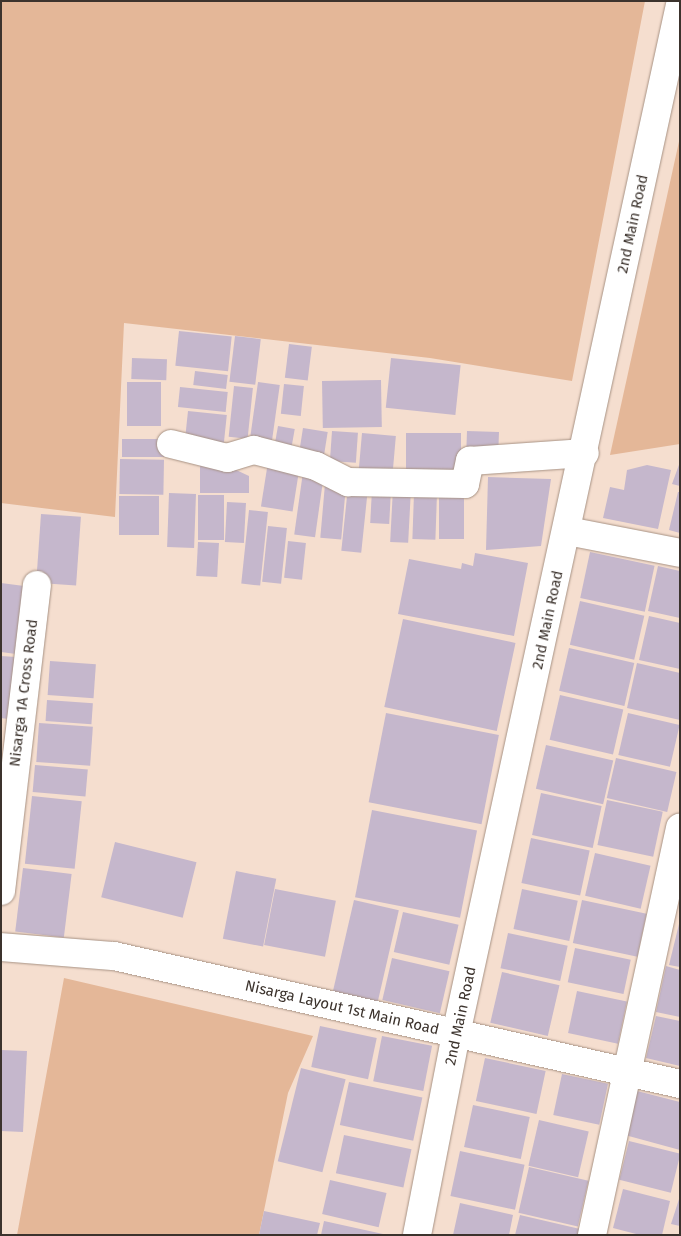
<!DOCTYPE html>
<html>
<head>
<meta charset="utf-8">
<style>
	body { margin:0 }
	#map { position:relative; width:681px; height:1236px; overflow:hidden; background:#f5decf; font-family:"Fira Sans",sans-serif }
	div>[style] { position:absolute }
	.green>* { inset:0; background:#e4b798 }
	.building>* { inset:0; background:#c5b7cc; transform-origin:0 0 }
	.roads { filter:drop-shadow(0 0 1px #a79284) drop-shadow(0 0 1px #a79284) }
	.minor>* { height:28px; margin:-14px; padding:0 14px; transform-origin:14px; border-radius:14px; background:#fff }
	span { translate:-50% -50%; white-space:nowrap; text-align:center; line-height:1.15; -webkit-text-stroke:4px #fff; paint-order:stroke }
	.street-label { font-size:15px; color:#3c332d }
	.frame { position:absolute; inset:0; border:2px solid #3c332d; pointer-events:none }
</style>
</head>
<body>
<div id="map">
	<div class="green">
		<div style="clip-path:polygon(1px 1px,645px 1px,572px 381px,430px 358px,124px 323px,115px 517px,1px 503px)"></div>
		<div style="clip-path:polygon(680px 137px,680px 444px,610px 455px)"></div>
		<div style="clip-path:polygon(64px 978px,313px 1036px,288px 1093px,259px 1235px,17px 1235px)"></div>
	</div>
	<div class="building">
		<div style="left:179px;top:331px;width:53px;height:35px;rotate:6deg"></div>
		<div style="left:235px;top:336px;width:26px;height:46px;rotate:7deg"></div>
		<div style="left:289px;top:344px;width:23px;height:34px;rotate:7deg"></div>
		<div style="left:132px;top:358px;width:35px;height:21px;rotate:2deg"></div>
		<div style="left:391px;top:358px;width:70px;height:50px;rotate:6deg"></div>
		<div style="left:195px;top:371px;width:33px;height:14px;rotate:7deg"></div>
		<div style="left:381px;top:380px;width:47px;height:59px;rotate:89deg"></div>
		<div style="left:127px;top:382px;width:34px;height:44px"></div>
		<div style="left:258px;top:382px;width:22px;height:66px;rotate:8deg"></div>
		<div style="left:284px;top:384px;width:20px;height:30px;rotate:6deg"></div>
		<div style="left:234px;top:386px;width:19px;height:51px;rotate:6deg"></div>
		<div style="left:180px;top:387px;width:48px;height:20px;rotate:6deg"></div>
		<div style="left:188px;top:411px;width:39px;height:32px;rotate:6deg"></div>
		<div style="left:278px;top:426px;width:17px;height:28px;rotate:10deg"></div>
		<div style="left:303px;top:428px;width:25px;height:30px;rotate:9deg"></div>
		<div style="left:332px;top:431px;width:26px;height:30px;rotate:4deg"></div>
		<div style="left:467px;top:431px;width:32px;height:21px;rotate:2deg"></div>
		<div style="left:362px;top:433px;width:34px;height:43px;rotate:5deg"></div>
		<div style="left:406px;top:433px;width:55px;height:45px"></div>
		<div style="left:122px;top:439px;width:42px;height:18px"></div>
		<div style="left:120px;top:459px;width:44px;height:35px;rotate:1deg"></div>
		<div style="clip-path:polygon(200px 462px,219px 462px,249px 476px,249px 493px,200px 493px)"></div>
		<div style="left:268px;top:462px;width:32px;height:45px;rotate:9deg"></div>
		<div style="clip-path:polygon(680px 462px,680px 486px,672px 484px)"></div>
		<div style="clip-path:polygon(647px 465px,671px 470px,658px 529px,603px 518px,610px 487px,624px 490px,627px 470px)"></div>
		<div style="left:303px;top:472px;width:21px;height:63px;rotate:8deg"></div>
		<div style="clip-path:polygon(488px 477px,551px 479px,541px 546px,486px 550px)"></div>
		<div style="left:325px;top:484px;width:21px;height:54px;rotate:5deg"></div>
		<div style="left:348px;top:487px;width:20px;height:64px;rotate:6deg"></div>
		<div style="left:393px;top:488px;width:18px;height:54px;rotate:3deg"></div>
		<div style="left:372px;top:489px;width:19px;height:34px;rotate:3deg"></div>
		<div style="clip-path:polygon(678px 492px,680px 492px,680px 533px,669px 530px)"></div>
		<div style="left:169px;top:493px;width:27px;height:54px;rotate:2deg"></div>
		<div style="left:414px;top:493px;width:23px;height:46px;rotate:2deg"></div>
		<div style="left:198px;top:495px;width:26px;height:45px"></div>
		<div style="left:439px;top:495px;width:25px;height:44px"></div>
		<div style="left:119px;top:496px;width:40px;height:39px"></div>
		<div style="left:227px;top:502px;width:19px;height:40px;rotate:3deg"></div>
		<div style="left:249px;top:510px;width:19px;height:74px;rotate:6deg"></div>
		<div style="left:41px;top:514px;width:40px;height:69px;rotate:4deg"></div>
		<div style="left:268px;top:526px;width:19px;height:56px;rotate:6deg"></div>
		<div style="left:288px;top:541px;width:18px;height:37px;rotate:6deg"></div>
		<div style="left:198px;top:542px;width:21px;height:34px;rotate:3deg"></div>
		<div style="left:590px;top:552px;width:66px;height:47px;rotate:12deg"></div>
		<div style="clip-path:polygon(475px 553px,528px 563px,514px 636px,398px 614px,409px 559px,461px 569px,462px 563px,473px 566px)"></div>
		<div style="clip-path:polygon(658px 566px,680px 571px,680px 618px,648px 611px)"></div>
		<div style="clip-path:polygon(1px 583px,24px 586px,16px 654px,1px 652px)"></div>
		<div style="left:580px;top:601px;width:66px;height:45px;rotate:13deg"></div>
		<div style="clip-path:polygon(649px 616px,680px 623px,680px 669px,639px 660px)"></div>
		<div style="left:403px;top:619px;width:115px;height:90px;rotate:12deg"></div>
		<div style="left:569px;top:648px;width:67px;height:44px;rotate:13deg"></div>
		<div style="clip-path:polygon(1px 656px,16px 657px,8px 719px,1px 718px)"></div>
		<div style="left:50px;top:661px;width:46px;height:34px;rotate:4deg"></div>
		<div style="clip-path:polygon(637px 663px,680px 673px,680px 720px,627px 708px)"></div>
		<div style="left:560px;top:695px;width:65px;height:46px;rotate:13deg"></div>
		<div style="left:47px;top:700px;width:46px;height:21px;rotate:4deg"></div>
		<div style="left:386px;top:713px;width:115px;height:91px;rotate:11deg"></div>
		<div style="left:628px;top:713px;width:53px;height:43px;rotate:13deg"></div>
		<div style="left:39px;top:723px;width:54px;height:39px;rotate:4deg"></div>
		<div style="left:546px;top:745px;width:69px;height:45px;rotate:13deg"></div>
		<div style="left:616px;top:758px;width:62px;height:41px;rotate:13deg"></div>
		<div style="left:35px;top:765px;width:53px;height:27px;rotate:5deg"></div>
		<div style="left:541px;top:793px;width:62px;height:43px;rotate:12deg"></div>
		<div style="left:32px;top:796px;width:50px;height:68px;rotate:6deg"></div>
		<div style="left:607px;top:800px;width:57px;height:46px;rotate:12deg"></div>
		<div style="left:372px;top:810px;width:107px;height:89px;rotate:11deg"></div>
		<div style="left:531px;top:838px;width:60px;height:46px;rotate:12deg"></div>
		<div style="left:115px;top:842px;width:84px;height:57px;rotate:14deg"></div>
		<div style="left:595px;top:853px;width:57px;height:44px;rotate:13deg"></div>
		<div style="left:23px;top:868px;width:49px;height:64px;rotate:7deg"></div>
		<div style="left:236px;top:871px;width:41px;height:69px;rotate:11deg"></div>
		<div style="left:275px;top:889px;width:62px;height:57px;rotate:11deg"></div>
		<div style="left:522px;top:889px;width:57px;height:41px;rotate:12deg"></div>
		<div style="left:354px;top:900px;width:46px;height:95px;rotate:13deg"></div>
		<div style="left:582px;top:900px;width:66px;height:44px;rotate:12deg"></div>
		<div style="left:403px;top:912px;width:57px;height:41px;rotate:13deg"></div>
		<div style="clip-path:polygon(680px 920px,680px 967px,669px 965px)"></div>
		<div style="left:508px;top:933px;width:61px;height:36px;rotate:12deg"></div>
		<div style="left:575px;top:948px;width:57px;height:35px;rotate:12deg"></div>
		<div style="left:392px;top:958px;width:59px;height:43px;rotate:13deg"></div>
		<div style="clip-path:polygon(666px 966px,680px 970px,680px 1017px,656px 1012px)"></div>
		<div style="left:502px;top:972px;width:59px;height:52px;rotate:13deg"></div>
		<div style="left:577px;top:991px;width:51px;height:43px;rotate:12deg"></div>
		<div style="clip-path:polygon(656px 1016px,680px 1021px,680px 1066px,646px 1058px)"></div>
		<div style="left:320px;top:1026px;width:58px;height:42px;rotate:12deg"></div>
		<div style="left:382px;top:1036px;width:51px;height:46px;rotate:11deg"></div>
		<div style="clip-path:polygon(1px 1050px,27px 1051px,23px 1132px,1px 1131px)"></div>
		<div style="left:485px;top:1058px;width:62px;height:44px;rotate:12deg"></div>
		<div style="left:301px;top:1068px;width:46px;height:96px;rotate:14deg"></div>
		<div style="left:562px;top:1074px;width:47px;height:42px;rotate:12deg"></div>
		<div style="left:349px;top:1082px;width:75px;height:44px;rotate:12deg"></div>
		<div style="clip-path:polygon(637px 1091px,680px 1102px,680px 1150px,625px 1135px)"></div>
		<div style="left:473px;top:1105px;width:58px;height:43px;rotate:12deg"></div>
		<div style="left:539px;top:1120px;width:51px;height:47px;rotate:13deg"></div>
		<div style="left:344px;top:1135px;width:69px;height:39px;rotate:12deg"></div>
		<div style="left:629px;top:1141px;width:53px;height:40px;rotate:14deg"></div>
		<div style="left:460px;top:1151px;width:66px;height:46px;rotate:12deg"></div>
		<div style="left:529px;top:1167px;width:61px;height:47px;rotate:13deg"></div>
		<div style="left:330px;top:1180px;width:58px;height:35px;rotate:13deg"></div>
		<div style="clip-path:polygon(623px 1189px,670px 1201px,662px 1235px,640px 1235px,613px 1228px)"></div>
		<div style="clip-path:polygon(680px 1196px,680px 1226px,671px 1224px)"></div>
		<div style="clip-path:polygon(460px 1203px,513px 1215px,509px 1235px,453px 1235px)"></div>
		<div style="clip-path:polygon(264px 1211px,320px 1223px,317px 1235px,259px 1235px)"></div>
		<div style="clip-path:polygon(520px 1215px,580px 1229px,578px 1235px,515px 1235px)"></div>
		<div style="clip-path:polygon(324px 1221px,383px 1234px,383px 1235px,321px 1235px)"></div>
	</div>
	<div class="roads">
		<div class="minor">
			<div style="left:171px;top:444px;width:58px;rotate:14deg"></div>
			<div style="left:227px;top:458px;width:28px;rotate:-17deg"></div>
			<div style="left:254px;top:450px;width:64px;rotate:14.5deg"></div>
			<div style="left:316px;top:466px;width:36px;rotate:27deg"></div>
			<div style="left:348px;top:482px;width:117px;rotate:1deg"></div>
			<div style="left:465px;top:484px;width:24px;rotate:-78deg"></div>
			<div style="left:470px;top:461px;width:115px;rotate:-4deg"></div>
			<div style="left:567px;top:531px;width:115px;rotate:11deg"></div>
			<div style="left:1px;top:891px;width:308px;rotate:-83.3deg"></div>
			<div style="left:1px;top:947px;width:113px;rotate:4.6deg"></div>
			<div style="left:114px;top:956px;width:580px;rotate:12.74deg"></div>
			<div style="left:417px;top:1235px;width:205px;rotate:-79deg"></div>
			<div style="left:456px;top:1034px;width:1053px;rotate:-77.72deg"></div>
			<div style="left:592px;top:1235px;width:417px;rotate:-77.8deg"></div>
		</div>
	</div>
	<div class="street-label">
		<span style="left:633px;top:224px;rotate:-78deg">2nd Main Road</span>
		<span style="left:548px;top:620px;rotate:-78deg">2nd Main Road</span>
		<span style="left:24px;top:693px;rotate:-83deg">Nisarga 1A Cross Road</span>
		<span style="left:342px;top:1008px;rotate:13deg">Nisarga Layout 1st Main Road</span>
		<span style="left:461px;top:1016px;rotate:-78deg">2nd Main Road</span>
	</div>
	<div class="frame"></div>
</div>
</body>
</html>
